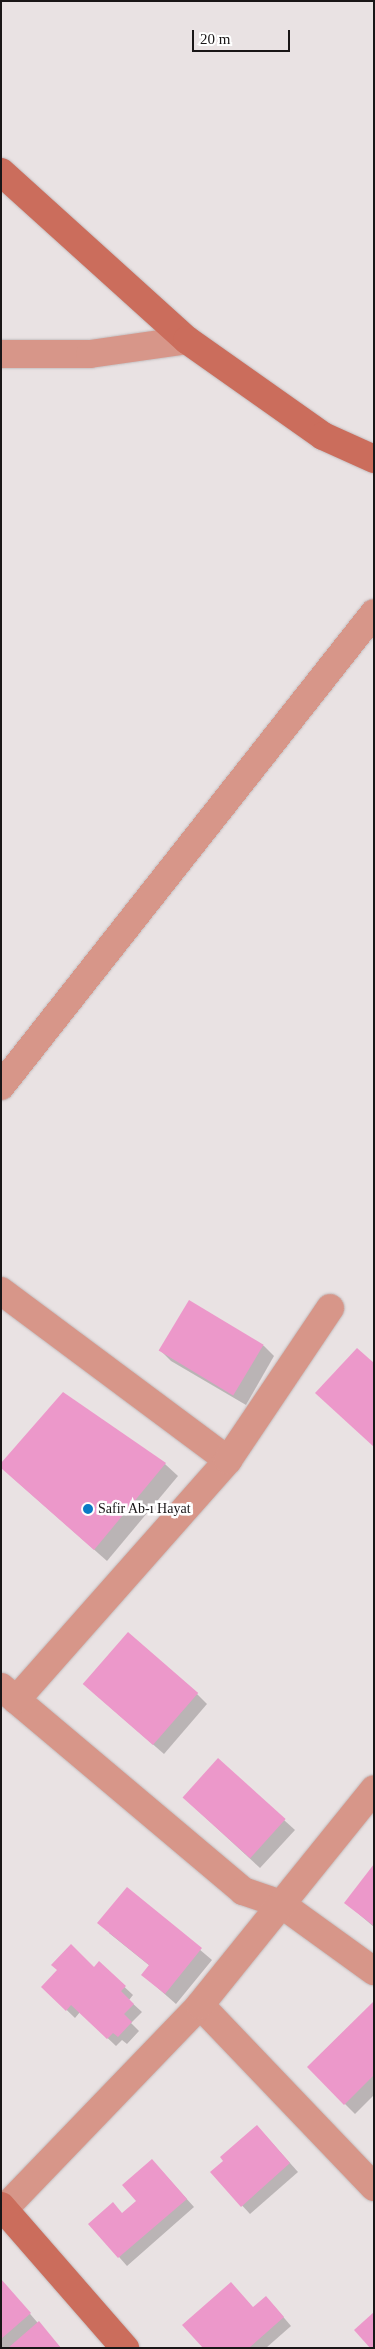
<!DOCTYPE html>
<html>
<head>
<meta charset="utf-8">
<style>
	body { margin:0 }
	#map { position:relative; width:375px; height:2349px; overflow:hidden; background:#e9e2e3; font-family:"Times New Roman",serif }
	div>[style] { position:absolute }
	.shadow>* { inset:0; background:#0003 }
	.building>* { inset:0; background:#ec98ca; transform-origin:0 0 }
	.roads { filter:drop-shadow(0 0 1px #c4bdbe) drop-shadow(0 0 1px #c4bdbe) }
	.street>* { height:28px; margin:-14px; padding:0 14px; transform-origin:14px; border-radius:14px; background:#d79689 }
	.secondary>* { height:28px; margin:-14px; padding:0 14px; transform-origin:14px; border-radius:14px; background:#cb6d5c }
	.dots>* { width:14px; height:14px; translate:-50% -50%; box-sizing:border-box; border:2px solid #fff; border-radius:50% }
	span { translate:-50% -50%; white-space:nowrap; text-align:center; line-height:1.15; -webkit-text-stroke:5px #fff; paint-order:stroke }
	.poi-label { font-size:14px; color:#191617 }
	.left { translate:0 -50%; text-align:left }
	.frame { position:absolute; inset:0; border:2px solid #191617; pointer-events:none }
	.scale { position:absolute; left:192px; top:30px; width:98px; height:22px; box-sizing:border-box; border:2px solid #191617; border-top:0; padding-left:6px; font-size:15px; line-height:18px; white-space:nowrap; color:#191617; -webkit-text-stroke:4px #fff; paint-order:stroke }
</style>
</head>
<body>
<div id="map">
	<div class="shadow">
		<div style="clip-path:polygon(189px 1302px,264px 1346px,274px 1356px,246px 1405px,171px 1361px,161px 1351px)"></div>
		<div style="clip-path:polygon(63px 1394px,165px 1464px,178px 1476px,107px 1561px,13px 1478px)"></div>
		<div style="clip-path:polygon(95px 1694px,197px 1694px,207px 1704px,164px 1754px)"></div>
		<div style="clip-path:polygon(218px 1760px,295px 1830px,260px 1868px,194px 1807px)"></div>
		<div style="clip-path:polygon(374px 1866px,374px 1927px,346px 1903px)"></div>
		<div style="clip-path:polygon(127px 1888px,212px 1960px,176px 2004px,143px 1975px,150px 1966px,109px 1933px)"></div>
		<div style="clip-path:polygon(99px 1963px,133px 1995px,129px 2000px,142px 2012px,131px 2023px,139px 2031px,127px 2044px,122px 2040px,116px 2046px,80px 2012px,75px 2018px,43px 1987px,94px 1968px)"></div>
		<div style="clip-path:polygon(374px 2002px,374px 2095px,355px 2114px,308px 2067px)"></div>
		<div style="clip-path:polygon(265px 2135px,298px 2172px,250px 2214px,212px 2173px)"></div>
		<div style="clip-path:polygon(160px 2169px,194px 2207px,127px 2266px,90px 2224px,123px 2214px,138px 2201px)"></div>
		<div style="clip-path:polygon(1px 2280px,37px 2322px,61px 2348px,1px 2348px)"></div>
		<div style="clip-path:polygon(274px 2306px,291px 2326px,266px 2348px,204px 2348px,254px 2308px)"></div>
	</div>
	<div class="building">
		<div style="left:189px;top:1300px;width:87px;height:59px;rotate:31deg"></div>
		<div style="clip-path:polygon(357px 1348px,374px 1363px,374px 1447px,315px 1393px)"></div>
		<div style="clip-path:polygon(63px 1392px,166px 1463px,94px 1550px,1px 1468px,1px 1463px)"></div>
		<div style="left:128px;top:1632px;width:93px;height:69px;rotate:41deg"></div>
		<div style="left:218px;top:1758px;width:91px;height:53px;rotate:42deg"></div>
		<div style="clip-path:polygon(374px 1864px,374px 1926px,344px 1903px)"></div>
		<div style="clip-path:polygon(127px 1887px,202px 1948px,165px 1994px,141px 1975px,149px 1965px,97px 1923px)"></div>
		<div style="clip-path:polygon(71px 1944px,94px 1967px,99px 1961px,126px 1986px,121px 1991px,134px 2004px,124px 2014px,132px 2022px,118px 2037px,113px 2033px,107px 2039px,71px 2005px,66px 2011px,41px 1987px,57px 1970px,51px 1965px)"></div>
		<div style="clip-path:polygon(374px 2001px,374px 2075px,344px 2105px,307px 2067px)"></div>
		<div style="clip-path:polygon(257px 2125px,290px 2163px,241px 2207px,210px 2172px,223px 2161px,220px 2157px)"></div>
		<div style="clip-path:polygon(152px 2159px,187px 2199px,118px 2258px,88px 2224px,113px 2202px,122px 2213px,136px 2201px,122px 2185px)"></div>
		<div style="clip-path:polygon(1px 2279px,31px 2313px,1px 2339px)"></div>
		<div style="clip-path:polygon(231px 2282px,253px 2307px,266px 2296px,284px 2317px,249px 2348px,203px 2348px,182px 2325px)"></div>
		<div style="clip-path:polygon(374px 2312px,374px 2348px,370px 2348px,354px 2330px)"></div>
		<div style="clip-path:polygon(39px 2321px,61px 2348px,8px 2348px)"></div>
	</div>
	<div class="roads">
		<div class="street">
			<div style="left:1px;top:354px;width:89px"></div>
			<div style="left:90px;top:354px;width:98px;rotate:-8.2deg"></div>
			<div style="left:1px;top:1086px;width:602px;rotate:-51.74deg"></div>
			<div style="left:1px;top:1291px;width:283px;rotate:36.7deg"></div>
			<div style="left:1px;top:1687px;width:317px;rotate:40.1deg"></div>
			<div style="left:243px;top:1891px;width:40px;rotate:18.9deg"></div>
			<div style="left:281px;top:1904px;width:115px;rotate:35.8deg"></div>
			<div style="left:16px;top:1700px;width:320px;rotate:-48.5deg"></div>
			<div style="left:228px;top:1460px;width:183px;rotate:-56.1deg"></div>
			<div style="left:200px;top:2005px;width:252px;rotate:46.3deg"></div>
			<div style="left:4px;top:2209px;width:283px;rotate:-46.1deg"></div>
			<div style="left:200px;top:2005px;width:277px;rotate:-51.1deg"></div>
		</div>
		<div class="secondary">
			<div style="left:1px;top:172px;width:251px;rotate:42.1deg"></div>
			<div style="left:187px;top:340px;width:166px;rotate:35.2deg"></div>
			<div style="left:323px;top:436px;width:56px;rotate:24.3deg"></div>
			<div style="left:1px;top:2206px;width:189px;rotate:48.9deg"></div>
		</div>
	</div>
	<div class="dots">
		<div style="left:88px;top:1509px;background:#0b7ac5"></div>
	</div>
	<div class="poi-label">
		<span class="left" style="left:98px;top:1509px">Safir Ab-ı Hayat</span>
	</div>
	<div class="frame"></div>
	<div class="scale">20 m</div>
</div>
</body>
</html>
